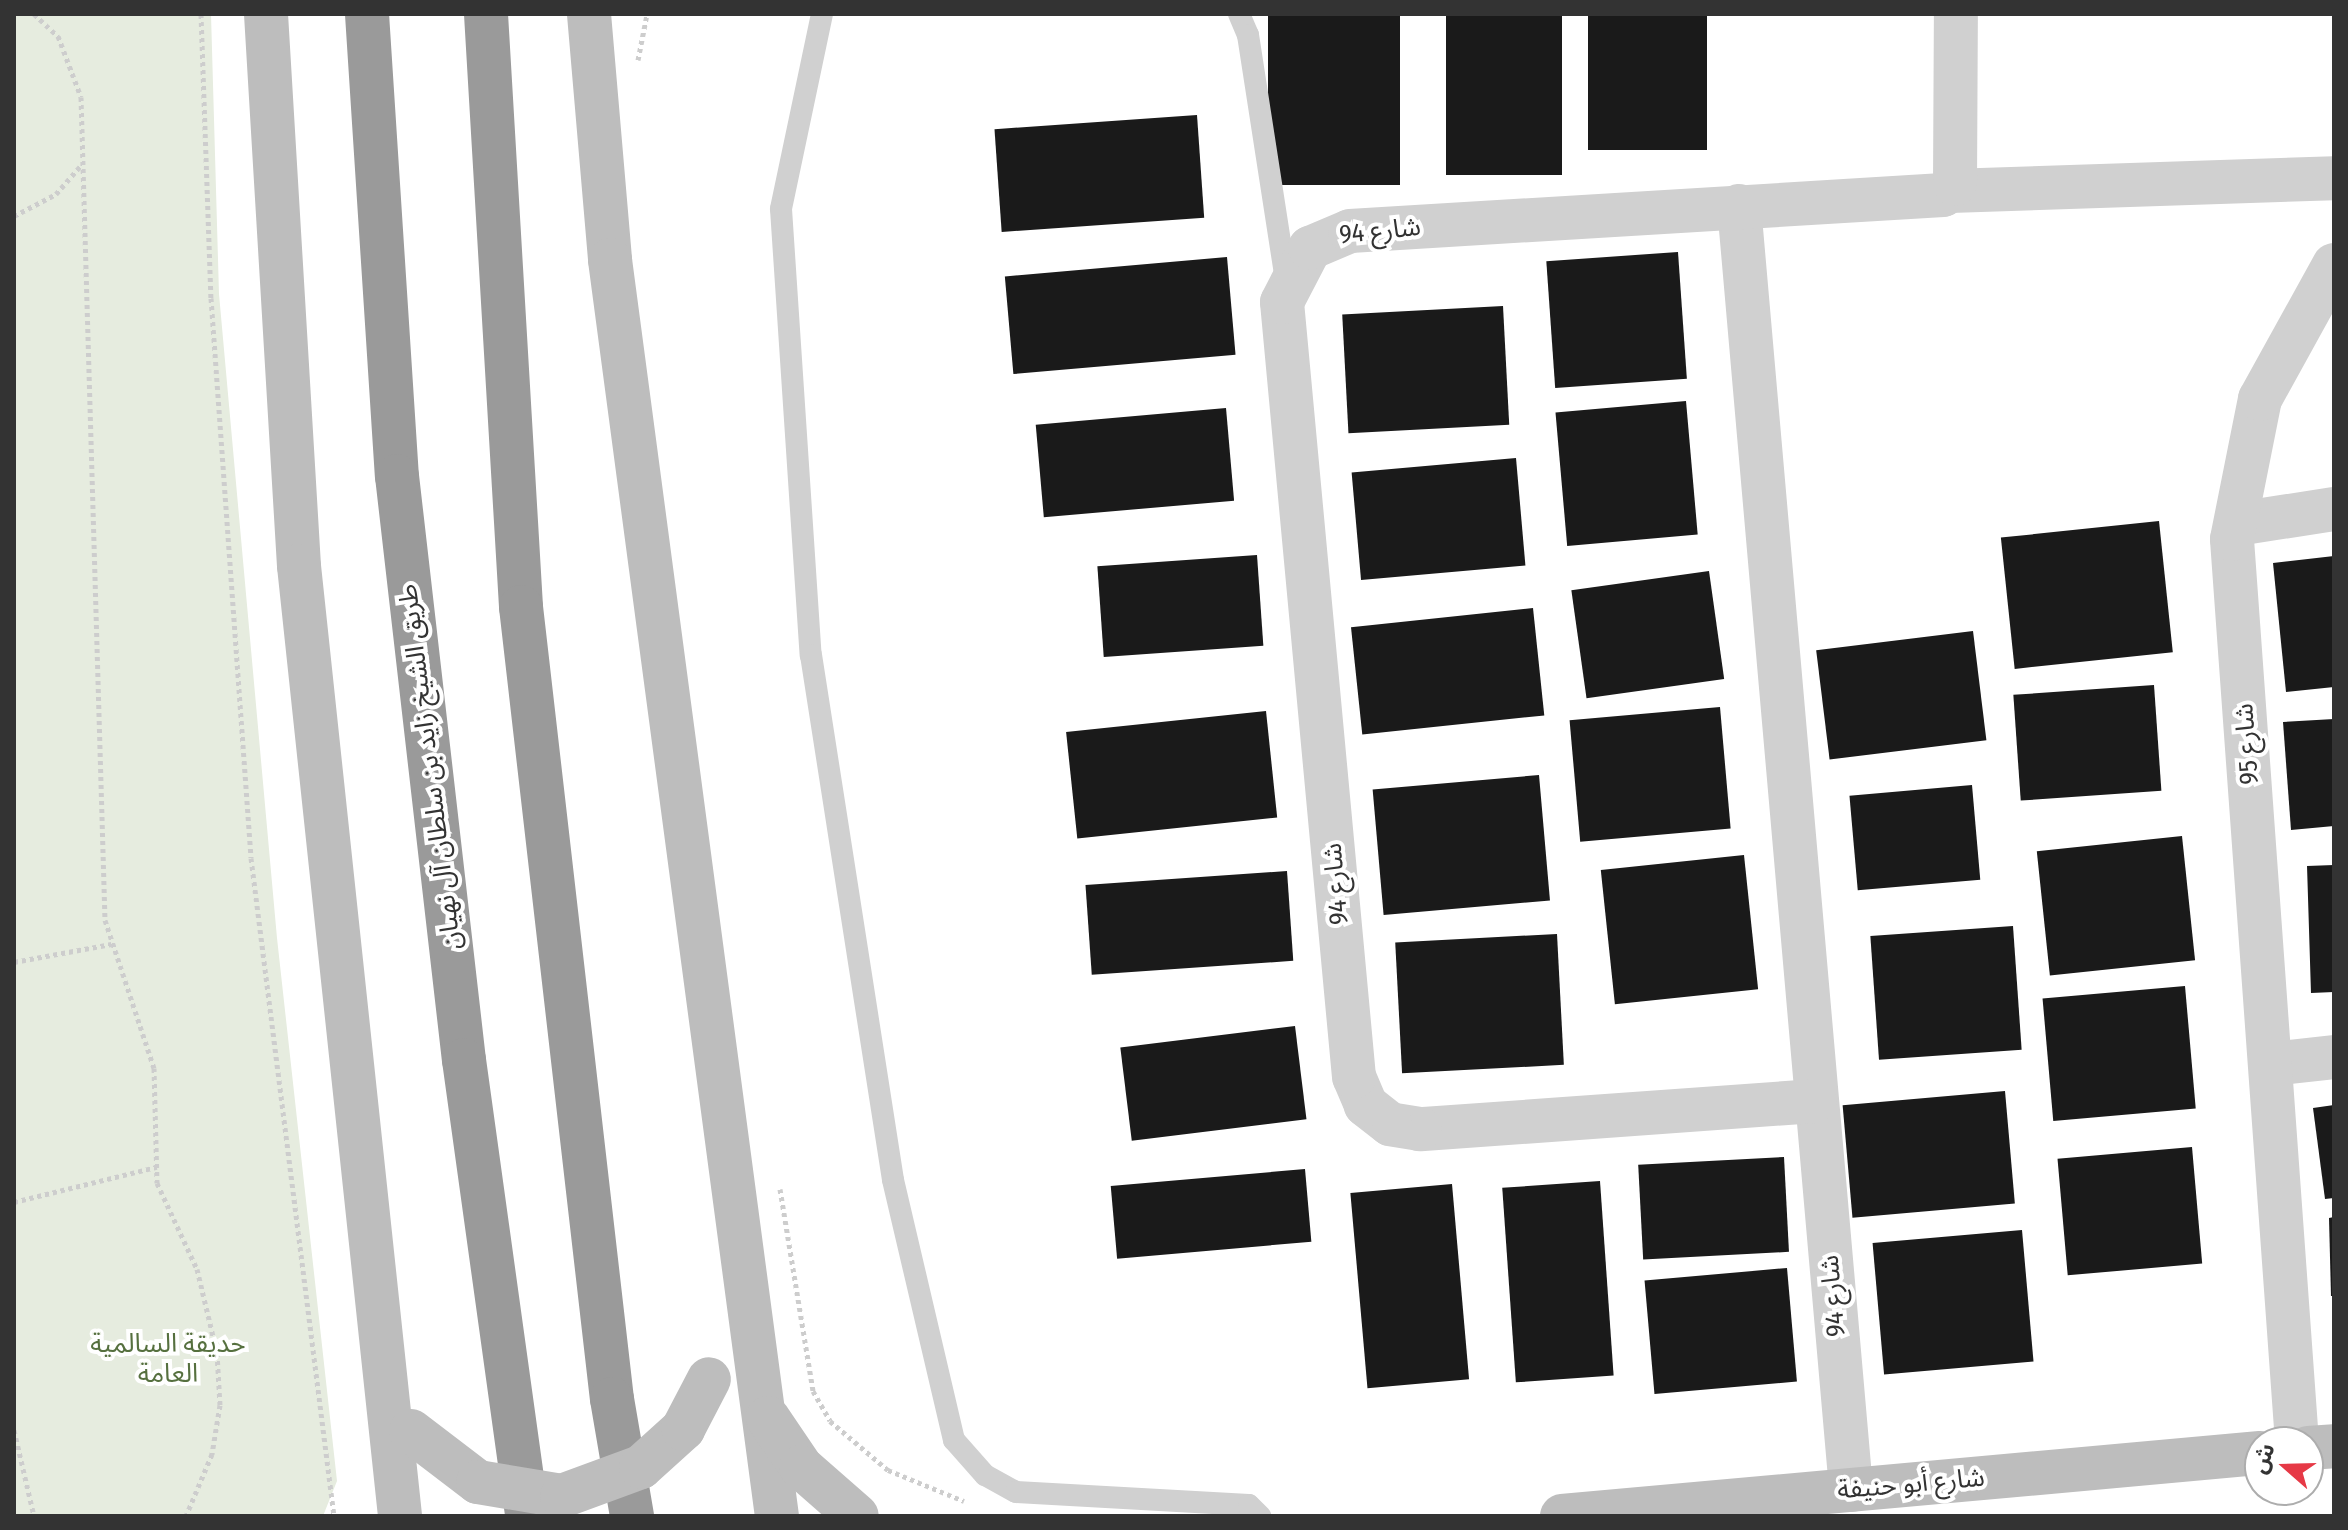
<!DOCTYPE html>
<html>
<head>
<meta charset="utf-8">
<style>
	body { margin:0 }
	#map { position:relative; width:2348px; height:1530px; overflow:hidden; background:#fff; font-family:"Fira Sans Condensed","Noto Sans Arabic",sans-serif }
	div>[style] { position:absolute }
	.green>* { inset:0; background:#e6ecdf }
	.building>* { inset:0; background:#1a1a1a; transform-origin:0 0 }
	.path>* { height:5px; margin-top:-2.5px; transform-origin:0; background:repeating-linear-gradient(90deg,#cdcdcd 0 4px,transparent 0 8px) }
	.lane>* { height:22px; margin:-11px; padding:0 11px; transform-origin:11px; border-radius:11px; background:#d0d0d0 }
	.street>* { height:44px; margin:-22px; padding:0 22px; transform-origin:22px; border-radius:22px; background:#d0d0d0 }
	.secondary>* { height:44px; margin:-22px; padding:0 22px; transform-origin:22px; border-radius:22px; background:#bdbdbd }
	.highway>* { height:44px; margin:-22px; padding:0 22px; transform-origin:22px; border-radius:22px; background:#9a9a9a }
	.secondary-bridge>* { height:44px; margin:-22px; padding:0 22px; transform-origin:22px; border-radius:22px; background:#bdbdbd }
	span { translate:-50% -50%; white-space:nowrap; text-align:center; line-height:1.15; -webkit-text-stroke:8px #fff; paint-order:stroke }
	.street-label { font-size:26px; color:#333 }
	.park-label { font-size:26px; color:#56703f }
	.frame { position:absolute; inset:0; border:16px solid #333; pointer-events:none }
	.north { position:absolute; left:2244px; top:1426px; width:80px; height:80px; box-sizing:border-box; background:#fff; border:2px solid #adadad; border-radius:50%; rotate:290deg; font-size:22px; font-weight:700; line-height:32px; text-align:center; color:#333 }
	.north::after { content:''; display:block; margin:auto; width:28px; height:36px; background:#e63946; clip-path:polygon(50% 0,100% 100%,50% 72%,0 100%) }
</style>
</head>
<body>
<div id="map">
	<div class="green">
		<div style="clip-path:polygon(14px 14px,211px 14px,219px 294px,277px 938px,337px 1481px,323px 1516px,14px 1516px)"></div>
	</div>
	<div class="building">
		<div style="left:1268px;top:14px;width:132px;height:171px"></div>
		<div style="left:1446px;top:14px;width:116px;height:161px"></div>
		<div style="left:1588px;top:14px;width:119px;height:136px"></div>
		<div style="left:1197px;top:115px;width:103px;height:203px;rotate:86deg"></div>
		<div style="left:1678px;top:252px;width:127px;height:132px;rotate:86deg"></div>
		<div style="left:1227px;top:257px;width:98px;height:223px;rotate:85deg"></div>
		<div style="left:1503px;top:306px;width:119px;height:161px;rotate:87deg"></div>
		<div style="left:1686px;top:401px;width:134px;height:131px;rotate:85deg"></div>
		<div style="left:1226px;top:408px;width:93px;height:191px;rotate:85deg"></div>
		<div style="left:1516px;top:458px;width:108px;height:165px;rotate:85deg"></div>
		<div style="left:2159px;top:521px;width:132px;height:159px;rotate:84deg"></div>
		<div style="left:1257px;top:555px;width:91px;height:160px;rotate:86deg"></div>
		<div style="clip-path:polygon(2334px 556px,2334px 687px,2286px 692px,2273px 563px)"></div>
		<div style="left:1709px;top:571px;width:109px;height:139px;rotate:82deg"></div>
		<div style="left:1533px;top:608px;width:108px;height:183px;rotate:84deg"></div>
		<div style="left:1973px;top:631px;width:110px;height:158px;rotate:83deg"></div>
		<div style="left:2154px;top:685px;width:106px;height:141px;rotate:86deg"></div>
		<div style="left:1720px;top:707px;width:122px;height:151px;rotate:85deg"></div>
		<div style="left:1266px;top:711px;width:107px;height:201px;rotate:84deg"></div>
		<div style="clip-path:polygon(2334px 719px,2334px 826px,2291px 830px,2283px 722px)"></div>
		<div style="left:1539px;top:775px;width:126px;height:167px;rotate:85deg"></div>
		<div style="left:1972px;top:785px;width:95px;height:123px;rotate:85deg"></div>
		<div style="left:2182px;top:836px;width:125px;height:146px;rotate:84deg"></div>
		<div style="left:1744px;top:855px;width:135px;height:144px;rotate:84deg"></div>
		<div style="clip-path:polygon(2334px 865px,2334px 992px,2311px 993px,2307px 866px)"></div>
		<div style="left:1287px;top:871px;width:90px;height:202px;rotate:86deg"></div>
		<div style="left:2013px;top:926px;width:124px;height:143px;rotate:86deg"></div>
		<div style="left:1557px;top:934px;width:131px;height:162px;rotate:87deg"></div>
		<div style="left:2185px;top:986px;width:123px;height:143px;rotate:85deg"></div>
		<div style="left:1295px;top:1026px;width:94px;height:176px;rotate:83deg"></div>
		<div style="left:2005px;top:1091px;width:113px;height:163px;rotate:85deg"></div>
		<div style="clip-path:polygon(2334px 1105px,2334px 1198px,2325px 1199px,2313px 1108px)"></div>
		<div style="left:2192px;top:1147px;width:117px;height:135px;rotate:85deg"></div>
		<div style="left:1784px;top:1157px;width:95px;height:146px;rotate:87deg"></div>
		<div style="left:1305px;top:1169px;width:73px;height:195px;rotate:85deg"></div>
		<div style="left:1600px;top:1181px;width:195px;height:98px;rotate:86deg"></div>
		<div style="left:1452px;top:1184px;width:196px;height:102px;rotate:85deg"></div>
		<div style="clip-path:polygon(2334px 1217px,2334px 1296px,2331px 1296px,2329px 1218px)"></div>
		<div style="left:2022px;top:1230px;width:132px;height:150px;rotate:85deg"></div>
		<div style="left:1787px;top:1268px;width:114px;height:143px;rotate:85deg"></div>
	</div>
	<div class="path">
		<div style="left:34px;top:14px;width:33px;rotate:43deg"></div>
		<div style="left:58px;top:36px;width:65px;rotate:69.3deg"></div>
		<div style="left:81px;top:97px;width:823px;rotate:88.33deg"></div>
		<div style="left:105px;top:920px;width:156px;rotate:71.7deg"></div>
		<div style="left:154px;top:1068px;width:115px;rotate:88.5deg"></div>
		<div style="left:157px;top:1183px;width:95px;rotate:65.1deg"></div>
		<div style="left:197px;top:1269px;width:86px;rotate:76.6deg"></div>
		<div style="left:217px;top:1353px;width:52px;rotate:86.7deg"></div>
		<div style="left:220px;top:1405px;width:50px;rotate:99.3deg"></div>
		<div style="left:212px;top:1454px;width:67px;rotate:112.8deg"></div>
		<div style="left:201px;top:14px;width:284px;rotate:88deg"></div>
		<div style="left:211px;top:298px;width:561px;rotate:85.91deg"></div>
		<div style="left:251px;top:858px;width:663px;rotate:82.81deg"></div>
		<div style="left:638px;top:60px;width:47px;rotate:-78.9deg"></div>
		<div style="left:14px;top:216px;width:47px;rotate:-27.6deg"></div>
		<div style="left:56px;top:194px;width:38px;rotate:-49deg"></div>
		<div style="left:14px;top:962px;width:99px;rotate:-10.5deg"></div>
		<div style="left:780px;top:1189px;width:205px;rotate:80.7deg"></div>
		<div style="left:813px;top:1391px;width:34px;rotate:60deg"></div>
		<div style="left:830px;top:1421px;width:76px;rotate:40.2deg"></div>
		<div style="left:888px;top:1470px;width:82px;rotate:22.2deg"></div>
		<div style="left:14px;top:1202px;width:147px;rotate:-13.8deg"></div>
		<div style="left:14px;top:1430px;width:88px;rotate:76.9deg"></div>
	</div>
	<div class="lane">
		<div style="left:822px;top:14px;width:199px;rotate:101.9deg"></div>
		<div style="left:781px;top:209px;width:447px;rotate:86.2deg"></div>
		<div style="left:811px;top:655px;width:531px;rotate:81.12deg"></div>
		<div style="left:893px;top:1180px;width:267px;rotate:76.8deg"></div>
		<div style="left:954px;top:1440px;width:47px;rotate:48.5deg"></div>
		<div style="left:985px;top:1475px;width:35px;rotate:29deg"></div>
		<div style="left:1016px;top:1492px;width:233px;rotate:3.2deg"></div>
		<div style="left:1249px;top:1505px;width:16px;rotate:45deg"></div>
		<div style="left:1239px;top:14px;width:23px;rotate:67deg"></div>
		<div style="left:1248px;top:35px;width:249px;rotate:81.2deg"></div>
	</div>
	<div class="street">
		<div style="left:1950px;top:191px;width:384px;rotate:-1.9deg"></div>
		<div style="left:1739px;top:206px;width:1289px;rotate:85.01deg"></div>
		<div style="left:2237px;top:524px;width:98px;rotate:-8.8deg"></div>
		<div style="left:2272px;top:1064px;width:62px;rotate:-6.4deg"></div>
		<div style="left:1815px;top:1101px;width:396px;rotate:175.9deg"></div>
		<div style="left:1420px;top:1129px;width:30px;rotate:-171deg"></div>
		<div style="left:1390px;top:1124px;width:31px;rotate:-142deg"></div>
		<div style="left:1366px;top:1105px;width:30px;rotate:-113deg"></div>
		<div style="left:1354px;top:1077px;width:778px;rotate:-95.31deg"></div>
		<div style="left:1282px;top:302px;width:61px;rotate:-62.6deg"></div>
		<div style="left:1310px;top:248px;width:43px;rotate:-23deg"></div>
		<div style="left:1350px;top:231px;width:594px;rotate:-3.47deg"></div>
		<div style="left:1943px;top:195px;width:16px;rotate:-43deg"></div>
		<div style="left:1955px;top:184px;width:170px;rotate:-89.7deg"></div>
		<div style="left:2297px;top:1442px;width:905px;rotate:-94.12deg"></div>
		<div style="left:2232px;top:539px;width:143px;rotate:-78.7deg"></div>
		<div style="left:2260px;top:399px;width:153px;rotate:-61.1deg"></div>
	</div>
	<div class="secondary">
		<div style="left:266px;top:14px;width:553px;rotate:86.58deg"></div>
		<div style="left:299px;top:566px;width:955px;rotate:83.93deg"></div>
		<div style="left:589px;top:14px;width:247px;rotate:85.1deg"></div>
		<div style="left:610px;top:260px;width:1267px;rotate:82.43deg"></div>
		<div style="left:768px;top:1418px;width:59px;rotate:56deg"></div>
		<div style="left:801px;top:1467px;width:74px;rotate:41.2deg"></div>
		<div style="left:2308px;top:1448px;width:26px;rotate:-4deg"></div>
		<div style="left:1562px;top:1516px;width:701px;rotate:-5.16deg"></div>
	</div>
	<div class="highway">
		<div style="left:367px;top:14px;width:463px;rotate:86.3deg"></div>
		<div style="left:397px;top:476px;width:588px;rotate:83.46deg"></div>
		<div style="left:464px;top:1060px;width:460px;rotate:82.1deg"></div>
		<div style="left:486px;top:14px;width:594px;rotate:86.62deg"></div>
		<div style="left:521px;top:607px;width:797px;rotate:83.45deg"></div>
		<div style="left:612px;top:1399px;width:119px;rotate:80.3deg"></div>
	</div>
	<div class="secondary-bridge">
		<div style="left:411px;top:1431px;width:84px;rotate:37.3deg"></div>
		<div style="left:478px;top:1482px;width:85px;rotate:9.5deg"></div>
		<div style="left:562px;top:1496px;width:84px;rotate:-20.2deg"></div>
		<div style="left:641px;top:1467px;width:57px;rotate:-42.1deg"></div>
		<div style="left:683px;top:1429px;width:56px;rotate:-62.5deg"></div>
	</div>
	<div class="street-label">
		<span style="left:1380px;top:231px;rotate:-6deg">شارع 94</span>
		<span style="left:2247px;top:744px;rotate:-94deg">شارع 95</span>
		<span style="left:430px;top:767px;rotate:-97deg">طريق الشيخ زايد بن سلطان آل نهيان</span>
		<span style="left:1336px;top:884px;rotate:-95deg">شارع 94</span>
		<span style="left:1833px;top:1296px;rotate:-95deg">شارع 94</span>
		<span style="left:1911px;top:1484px;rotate:-5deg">شارع أبو حنيفة</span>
	</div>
	<div class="park-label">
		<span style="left:168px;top:1359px">حديقة السالمية<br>العامة</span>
	</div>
	<div class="frame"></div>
	<div class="north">ش</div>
</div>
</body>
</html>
